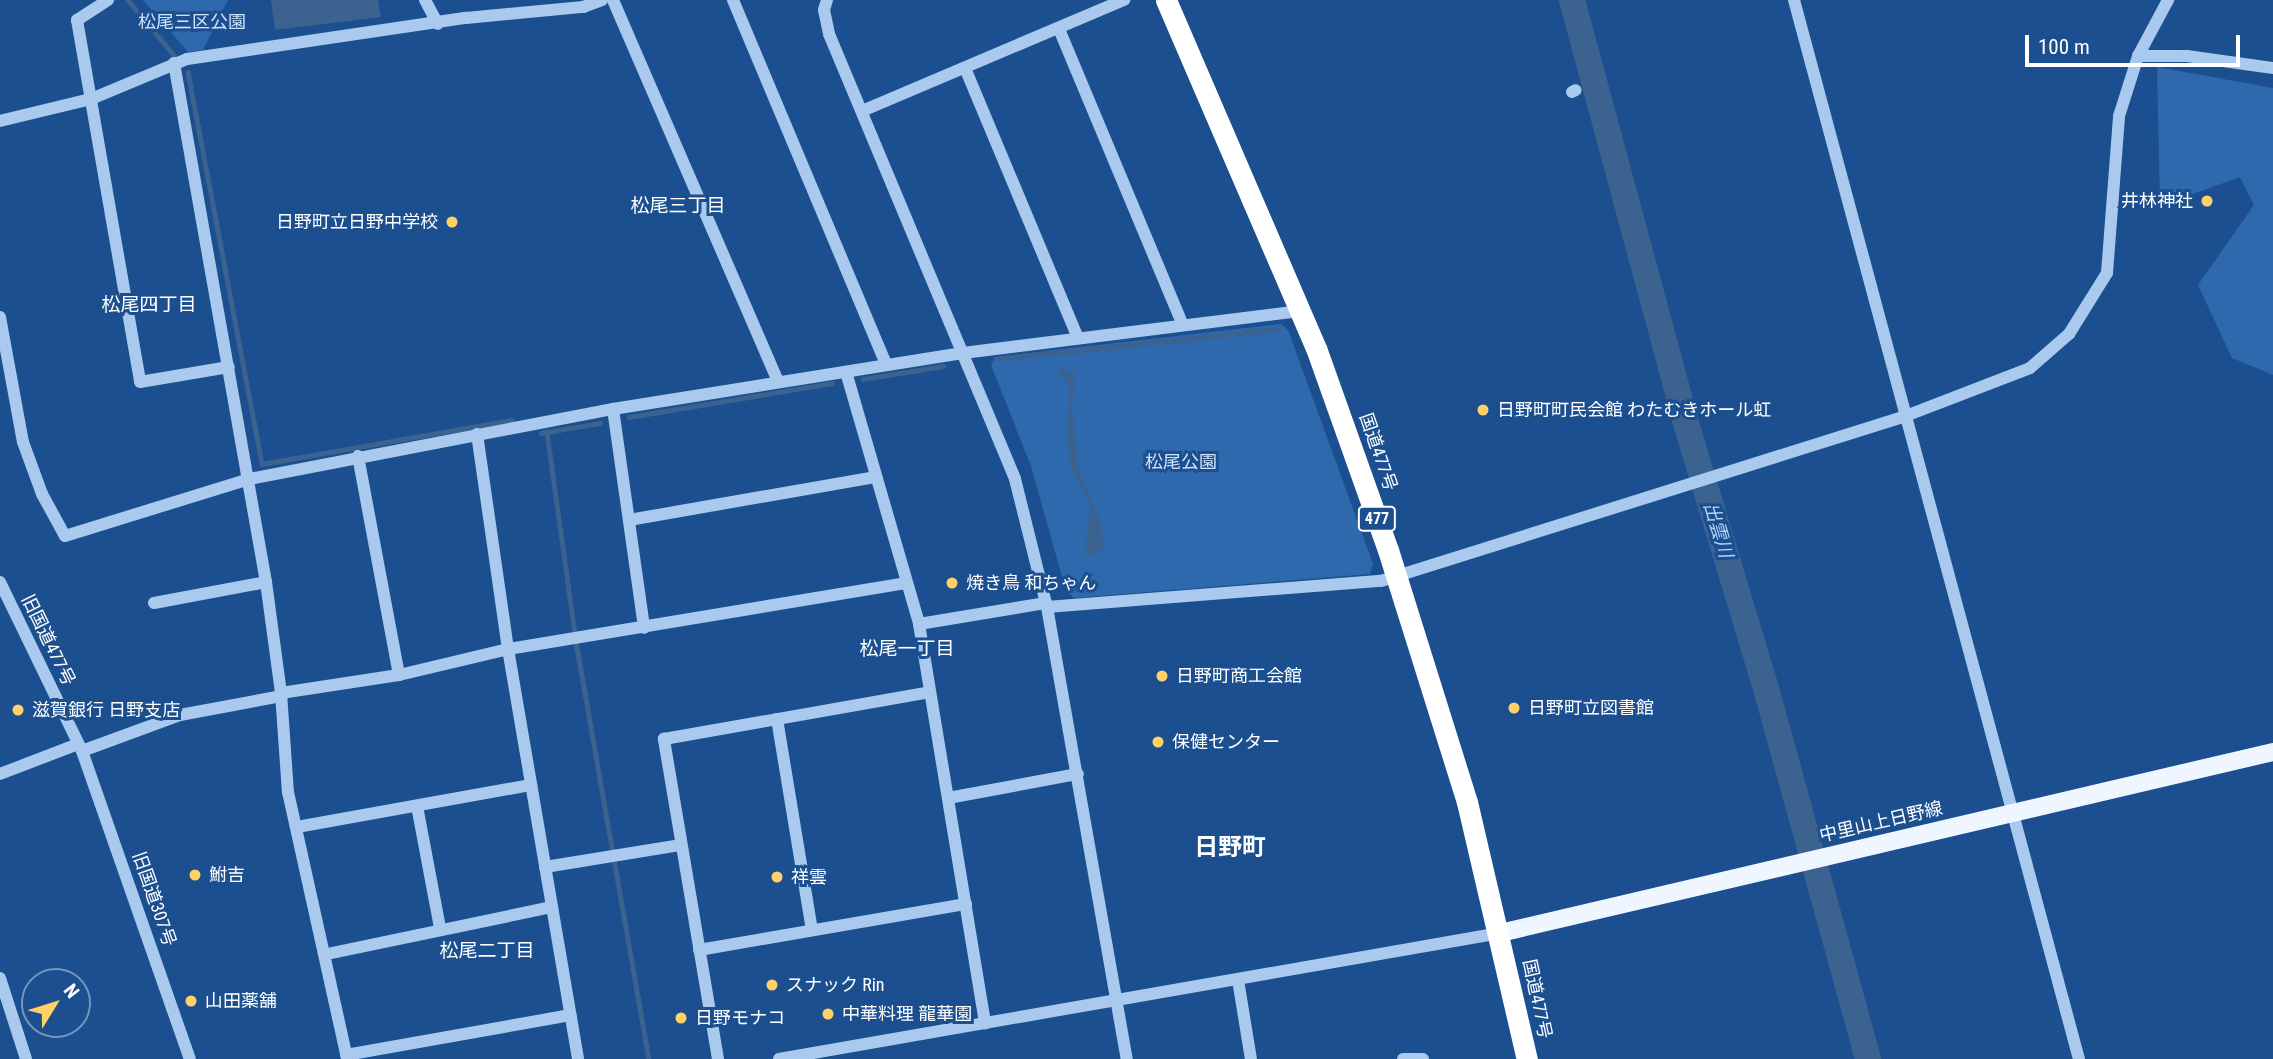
<!DOCTYPE html>
<html>
<head>
<meta charset="utf-8">
<style>
	body { margin:0 }
	#map { position:relative; width:2273px; height:1059px; overflow:hidden; background:#1b4f8f; font-family:"Roboto Condensed","Noto Sans JP",sans-serif }
	div>[style] { position:absolute }
	.green>* { inset:0; background:#2e69ad }
	.water>* { inset:0; background:#3c6290 }
	.stream>* { height:4.5px; margin:-2.25px; padding:0 2.25px; transform-origin:2.25px; border-radius:2.25px; background:#3c6290 }
	.river>* { height:26px; margin:-13px; padding:0 13px; transform-origin:13px; border-radius:13px; background:#3c6290 }
	.minor>* { height:12px; margin:-6px; padding:0 6px; transform-origin:6px; border-radius:6px; background:#a9c9ee }
	.major>* { height:18px; margin:-9px; padding:0 9px; transform-origin:9px; border-radius:9px; background:#f0f6ff }
	.highway>* { height:21px; margin:-10.5px; padding:0 10.5px; transform-origin:10.5px; border-radius:10.5px; background:#fff }
	.dots>* { width:19px; height:19px; translate:-50% -50%; box-sizing:border-box; border:4px solid #1b4f8f; border-radius:50% }
	span { translate:-50% -50%; white-space:nowrap; text-align:center; line-height:1.15; -webkit-text-stroke:6px #1b4f8f; paint-order:stroke }
	.shield-label span { padding:2px 5px; background:#1b4f8f; border:2px solid; border-radius:5px; -webkit-text-stroke-width:0 }
	.shield-label { font-size:16px; color:#fff; font-weight:700 }
	.park-label { font-size:18px; color:#cfe3fa }
	.poi-label { font-size:18px; color:#fff }
	.right { translate:-100% -50%; text-align:right }
	.left { translate:0 -50%; text-align:left }
	.street-label { font-size:18px; color:#fff }
	.neighbourhood-label { font-size:19px; color:#fff }
	.water-label { font-size:19px; color:#b5d3f5; font-style:italic }
	.district-label { font-size:24px; color:#fff; font-weight:700 }
	.north { position:absolute; left:21px; top:968px; width:70px; height:70px; box-sizing:border-box; background:#1b4f8f; border:2px solid #7695bc; border-radius:50%; rotate:52deg; font-size:19px; font-weight:700; line-height:28px; text-align:center; color:#fff }
	.north::after { content:''; display:block; margin:auto; width:24px; height:32px; background:#ffd166; clip-path:polygon(50% 0,100% 100%,50% 72%,0 100%) }
	.scale { position:absolute; left:2025px; top:35px; width:215px; height:32px; box-sizing:border-box; border:4px solid #fff; border-top:0; padding-left:9px; font-size:21px; line-height:24px; white-space:nowrap; color:#fff; -webkit-text-stroke:5px #1b4f8f; paint-order:stroke }
</style>
</head>
<body>
<div id="map">
	<div class="green">
		<div style="clip-path:polygon(143px 0,228px 0,203px 50px,188px 52px)"></div>
		<div style="clip-path:polygon(2157px 67px,2273px 88px,2273px 375px,2232px 358px,2198px 285px,2254px 205px,2240px 177px,2160px 206px)"></div>
		<div style="clip-path:polygon(1281px 324px,1288px 330px,1373px 564px,1370px 574px,1074px 598px,1066px 591px,1031px 466px,991px 365px,995px 357px)"></div>
	</div>
	<div class="water">
		<div style="clip-path:polygon(271px 0,378px 0,381px 17px,275px 30px)"></div>
		<div style="clip-path:polygon(1063px 368px,1075px 375px,1072px 406px,1079px 472px,1100px 518px,1104px 546px,1092px 556px,1085px 551px,1091px 505px,1072px 471px,1068px 442px,1069px 384px,1057px 370px)"></div>
	</div>
	<div class="stream">
		<div style="left:128px;top:0;width:72px;rotate:50.1deg"></div>
		<div style="left:188px;top:72px;width:399px;rotate:79.3deg"></div>
		<div style="left:262px;top:464px;width:253px;rotate:-10deg"></div>
		<div style="left:997px;top:359px;width:283px;rotate:-6.1deg"></div>
		<div style="left:863px;top:379px;width:81px;rotate:-9.2deg"></div>
		<div style="left:629px;top:417px;width:206px;rotate:-9.5deg"></div>
		<div style="left:547px;top:432px;width:217px;rotate:82.1deg"></div>
		<div style="left:577px;top:647px;width:418px;rotate:80.1deg"></div>
		<div style="left:541px;top:433px;width:60px;rotate:-9.6deg"></div>
	</div>
	<div class="river">
		<div style="left:1572px;top:0;width:435px;rotate:74.9deg"></div>
		<div style="left:1685px;top:420px;width:284px;rotate:73.2deg"></div>
		<div style="left:1767px;top:692px;width:381px;rotate:74.6deg"></div>
	</div>
	<div class="minor">
		<div style="left:108px;top:0;width:37px;rotate:147deg"></div>
		<div style="left:77px;top:20px;width:367px;rotate:80.1deg"></div>
		<div style="left:140px;top:382px;width:90px;rotate:-9.6deg"></div>
		<div style="left:425px;top:0;width:27px;rotate:62deg"></div>
		<div style="left:613px;top:0;width:415px;rotate:66.6deg"></div>
		<div style="left:733px;top:0;width:395px;rotate:67.2deg"></div>
		<div style="left:827px;top:0;width:10px;rotate:107deg"></div>
		<div style="left:824px;top:10px;width:25px;rotate:78deg"></div>
		<div style="left:829px;top:34px;width:482px;rotate:67.3deg"></div>
		<div style="left:1015px;top:479px;width:132px;rotate:76deg"></div>
		<div style="left:1047px;top:607px;width:459px;rotate:80deg"></div>
		<div style="left:1794px;top:0;width:1097px;rotate:74.94deg"></div>
		<div style="left:1059px;top:29px;width:319px;rotate:67.3deg"></div>
		<div style="left:2138px;top:56px;width:49px"></div>
		<div style="left:2187px;top:56px;width:87px;rotate:7.9deg"></div>
		<div style="left:174px;top:63px;width:527px;rotate:79.95deg"></div>
		<div style="left:266px;top:582px;width:112px;rotate:82.3deg"></div>
		<div style="left:281px;top:693px;width:99px;rotate:86deg"></div>
		<div style="left:288px;top:792px;width:273px;rotate:77.5deg"></div>
		<div style="left:965px;top:68px;width:293px;rotate:67.3deg"></div>
		<div style="left:1572px;top:92px;width:4px;rotate:-27deg"></div>
		<div style="left:862px;top:111px;width:285px;rotate:-23deg"></div>
		<div style="left:0;top:121px;width:94px;rotate:-13.6deg"></div>
		<div style="left:91px;top:99px;width:104px;rotate:-22.6deg"></div>
		<div style="left:187px;top:59px;width:282px;rotate:-8.4deg"></div>
		<div style="left:466px;top:18px;width:118px;rotate:-5.4deg"></div>
		<div style="left:583px;top:7px;width:20px;rotate:-20deg"></div>
		<div style="left:0;top:317px;width:127px;rotate:79.6deg"></div>
		<div style="left:23px;top:442px;width:55px;rotate:69.9deg"></div>
		<div style="left:42px;top:494px;width:48px;rotate:61.3deg"></div>
		<div style="left:65px;top:536px;width:193px;rotate:-17.2deg"></div>
		<div style="left:249px;top:479px;width:371px;rotate:-10.9deg"></div>
		<div style="left:613px;top:409px;width:354px;rotate:-9.1deg"></div>
		<div style="left:963px;top:353px;width:340px;rotate:-7.1deg"></div>
		<div style="left:846px;top:372px;width:262px;rotate:73.8deg"></div>
		<div style="left:919px;top:624px;width:405px;rotate:80.6deg"></div>
		<div style="left:613px;top:409px;width:221px;rotate:81.9deg"></div>
		<div style="left:477px;top:434px;width:217px;rotate:81.8deg"></div>
		<div style="left:508px;top:649px;width:416px;rotate:80.3deg"></div>
		<div style="left:358px;top:456px;width:223px;rotate:79.4deg"></div>
		<div style="left:629px;top:520px;width:251px;rotate:-9.9deg"></div>
		<div style="left:0;top:582px;width:188px;rotate:64.1deg"></div>
		<div style="left:82px;top:751px;width:326px;rotate:70.7deg"></div>
		<div style="left:154px;top:603px;width:114px;rotate:-10.6deg"></div>
		<div style="left:1047px;top:607px;width:335px;rotate:-4.5deg"></div>
		<div style="left:1381px;top:581px;width:547px;rotate:-17.44deg"></div>
		<div style="left:1903px;top:417px;width:136px;rotate:-21.1deg"></div>
		<div style="left:2030px;top:368px;width:52px;rotate:-41.1deg"></div>
		<div style="left:2069px;top:334px;width:72px;rotate:-58.1deg"></div>
		<div style="left:2107px;top:273px;width:157px;rotate:-85.6deg"></div>
		<div style="left:2119px;top:116px;width:63px;rotate:-72.4deg"></div>
		<div style="left:2138px;top:56px;width:64px;rotate:-61.8deg"></div>
		<div style="left:919px;top:624px;width:129px;rotate:-9.4deg"></div>
		<div style="left:281px;top:693px;width:119px;rotate:-8.7deg"></div>
		<div style="left:399px;top:675px;width:112px;rotate:-13.4deg"></div>
		<div style="left:508px;top:649px;width:403px;rotate:-9.4deg"></div>
		<div style="left:777px;top:719px;width:214px;rotate:80.6deg"></div>
		<div style="left:82px;top:751px;width:104px;rotate:-20.2deg"></div>
		<div style="left:180px;top:715px;width:104px;rotate:-10.6deg"></div>
		<div style="left:0;top:774px;width:84px;rotate:-21deg"></div>
		<div style="left:948px;top:798px;width:132px;rotate:-10.5deg"></div>
		<div style="left:417px;top:806px;width:124px;rotate:79.3deg"></div>
		<div style="left:297px;top:827px;width:238px;rotate:-10.2deg"></div>
		<div style="left:545px;top:867px;width:138px;rotate:-9.2deg"></div>
		<div style="left:699px;top:950px;width:271px;rotate:-9.8deg"></div>
		<div style="left:327px;top:954px;width:230px;rotate:-11.8deg"></div>
		<div style="left:0;top:978px;width:85px;rotate:72.2deg"></div>
		<div style="left:1238px;top:980px;width:80px;rotate:80.7deg"></div>
		<div style="left:346px;top:1055px;width:228px;rotate:-10.1deg"></div>
		<div style="left:718px;top:1059px;width:325px;rotate:-99.6deg"></div>
		<div style="left:664px;top:739px;width:270px;rotate:-10deg"></div>
		<div style="left:779px;top:1059px;width:732px;rotate:-9.91deg"></div>
		<div style="left:1403px;top:1059px;width:20px"></div>
	</div>
	<div class="major">
		<div style="left:1500px;top:933px;width:794px;rotate:-13.18deg"></div>
	</div>
	<div class="highway">
		<div style="left:1166px;top:0;width:379px;rotate:66.7deg"></div>
		<div style="left:1316px;top:348px;width:214px;rotate:70.4deg"></div>
		<div style="left:1388px;top:550px;width:264px;rotate:72.6deg"></div>
		<div style="left:1467px;top:802px;width:264px;rotate:76.9deg"></div>
	</div>
	<div class="dots">
		<div style="left:2207px;top:201px;background:#ffd166"></div>
		<div style="left:452px;top:222px;background:#ffd166"></div>
		<div style="left:1483px;top:410px;background:#ffd166"></div>
		<div style="left:952px;top:583px;background:#ffd166"></div>
		<div style="left:1162px;top:676px;background:#ffd166"></div>
		<div style="left:1514px;top:708px;background:#ffd166"></div>
		<div style="left:18px;top:710px;background:#ffd166"></div>
		<div style="left:1158px;top:742px;background:#ffd166"></div>
		<div style="left:195px;top:875px;background:#ffd166"></div>
		<div style="left:777px;top:877px;background:#ffd166"></div>
		<div style="left:772px;top:985px;background:#ffd166"></div>
		<div style="left:191px;top:1001px;background:#ffd166"></div>
		<div style="left:828px;top:1014px;background:#ffd166"></div>
		<div style="left:681px;top:1018px;background:#ffd166"></div>
	</div>
	<div class="shield-label">
		<span style="left:1377px;top:519px">477</span>
	</div>
	<div class="park-label">
		<span style="left:192px;top:22px">松尾三区公園</span>
		<span style="left:1181px;top:462px">松尾公園</span>
	</div>
	<div class="poi-label">
		<span class="right" style="left:2193px;top:201px">井林神社</span>
		<span class="right" style="left:438px;top:222px">日野町立日野中学校</span>
		<span class="left" style="left:1497px;top:410px">日野町町民会館 わたむきホール虹</span>
		<span class="left" style="left:966px;top:583px">焼き鳥 和ちゃん</span>
		<span class="left" style="left:1176px;top:676px">日野町商工会館</span>
		<span class="left" style="left:1528px;top:708px">日野町立図書館</span>
		<span class="left" style="left:32px;top:710px">滋賀銀行 日野支店</span>
		<span class="left" style="left:1172px;top:742px">保健センター</span>
		<span class="left" style="left:209px;top:875px">鮒吉</span>
		<span class="left" style="left:791px;top:877px">祥雲</span>
		<span class="left" style="left:786px;top:985px">スナック Rin</span>
		<span class="left" style="left:205px;top:1001px">山田薬舗</span>
		<span class="left" style="left:842px;top:1014px">中華料理 龍華園</span>
		<span class="left" style="left:695px;top:1018px">日野モナコ</span>
	</div>
	<div class="street-label">
		<span style="left:1378px;top:452px;rotate:71deg">国道477号</span>
		<span style="left:48px;top:640px;rotate:64deg">旧国道477号</span>
		<span style="left:1881px;top:822px;rotate:-13deg">中里山上日野線</span>
		<span style="left:154px;top:899px;rotate:71deg">旧国道307号</span>
		<span style="left:1537px;top:999px;rotate:78deg">国道477号</span>
	</div>
	<div class="neighbourhood-label">
		<span style="left:678px;top:206px">松尾三丁目</span>
		<span style="left:149px;top:305px">松尾四丁目</span>
		<span style="left:907px;top:649px">松尾一丁目</span>
		<span style="left:487px;top:951px">松尾二丁目</span>
	</div>
	<div class="water-label">
		<span style="left:1718px;top:530px;rotate:73deg">出雲川</span>
	</div>
	<div class="district-label">
		<span style="left:1230px;top:848px">日野町</span>
	</div>
	<div class="north">N</div>
	<div class="scale">100 m</div>
</div>
</body>
</html>
